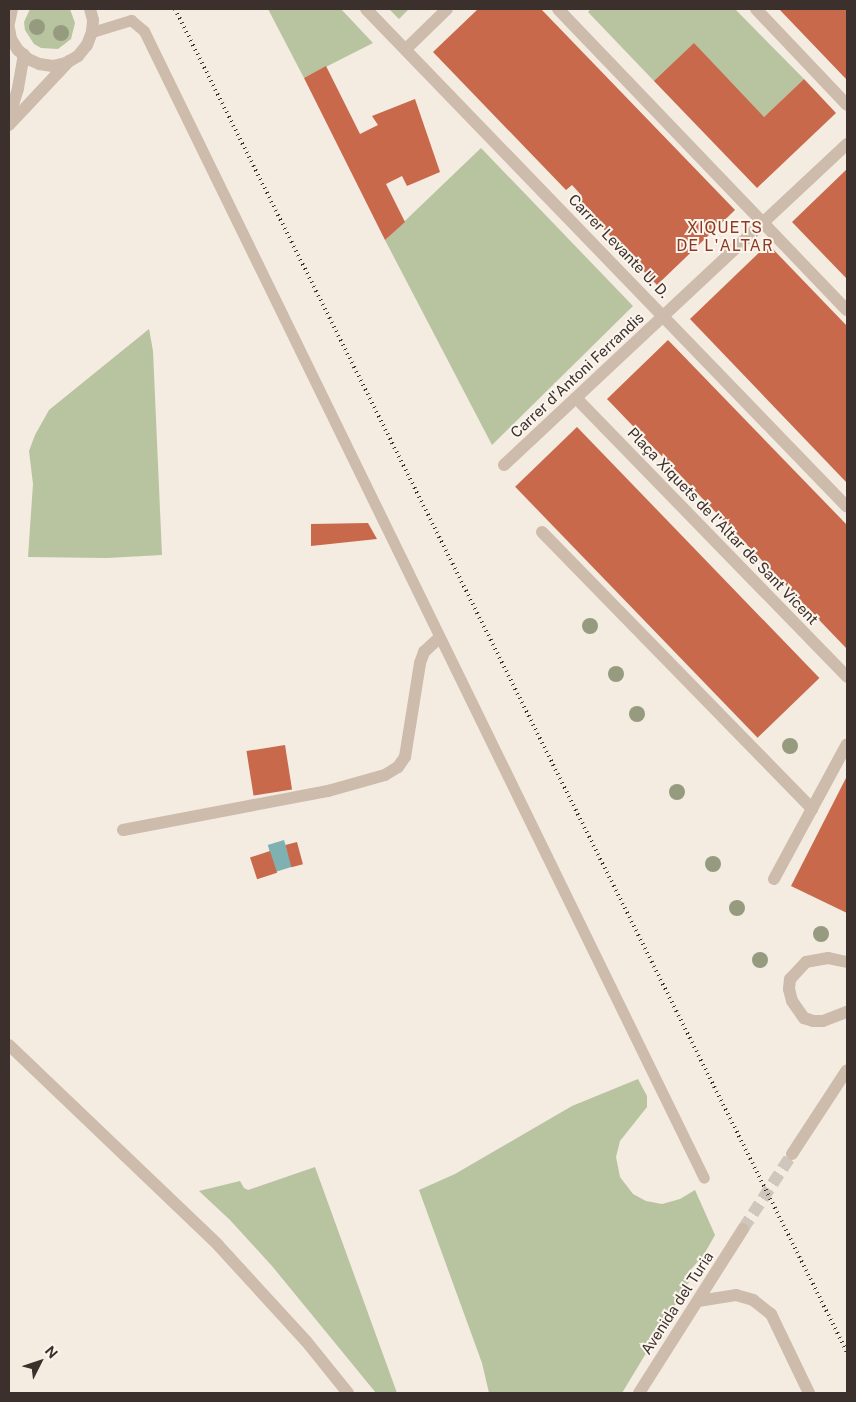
<!DOCTYPE html>
<html>
<head>
<meta charset="utf-8">
<style>
	body { margin:0 }
	#map { position:relative; width:856px; height:1402px; overflow:hidden; background:#f4ebe1; font-family:"Public Sans",sans-serif }
	div>[style] { position:absolute }
	.green>* { inset:0; background:#b8c4a0 }
	.water>* { inset:0; background:#7fb0b2; transform-origin:0 0 }
	.building>* { inset:0; background:#c8694b; transform-origin:0 0 }
	.minor-tunnel>* { height:12px; margin-top:-6px; transform-origin:0; background:repeating-linear-gradient(90deg,#cfc6bd 0 12px,transparent 0 18px) }
	.service>* { height:11px; margin:-5.5px; padding:0 5.5px; transform-origin:5.5px; border-radius:5.5px; background:#cdbbac }
	.pedestrian>* { height:12px; margin:-6px; padding:0 6px; transform-origin:6px; border-radius:6px; background:#cdbbac }
	.minor>* { height:12px; margin:-6px; padding:0 6px; transform-origin:6px; border-radius:6px; background:#cdbbac }
	.rail>* { height:4px; margin-top:-2px; transform-origin:0; background:repeating-linear-gradient(90deg,#3b302b 0 1px,transparent 0 5px) }
	.trees>* { width:16px; height:16px; margin:-8px; border-radius:50%; background:#969b7f }
	span { translate:-50% -50%; white-space:nowrap; text-align:center; line-height:1.15; -webkit-text-stroke:4px #fbf5ee; paint-order:stroke }
	.street-label { font-size:15px; color:#3b302b }
	.neighbourhood-label { font-size:16px; color:#8c3b22; letter-spacing:1px }
	.frame { position:absolute; inset:0; border:10px solid #3b302b; pointer-events:none }
	.north { position:absolute; left:15px; top:1337px; width:50px; height:50px; -webkit-text-stroke:4px #fbf5ee; paint-order:stroke; rotate:49deg; font-size:14px; font-weight:700; line-height:20px; text-align:center; color:#3b302b }
	.north::after { content:''; display:block; margin:auto; width:18px; height:22px; background:#3b302b; clip-path:polygon(50% 0,100% 100%,50% 72%,0 100%) }
</style>
</head>
<body>
<div id="map">
	<div class="green">
		<div style="clip-path:polygon(30px 9px,70px 9px,75px 23px,71px 39px,58px 49px,41px 48px,34px 44px,25px 30px,24px 22px)"></div>
		<div style="clip-path:polygon(268px 9px,341px 9px,373px 43px,304px 78px)"></div>
		<div style="clip-path:polygon(389px 9px,409px 9px,399px 19px)"></div>
		<div style="clip-path:polygon(591px 9px,735px 9px,804px 79px,764px 117px,654px 81px,588px 12px)"></div>
		<div style="clip-path:polygon(481px 148px,633px 306px,492px 445px,385px 240px)"></div>
		<div style="clip-path:polygon(149px 329px,153px 351px,162px 555px,107px 558px,28px 557px,33px 484px,29px 451px,35px 435px,49px 410px)"></div>
		<div style="clip-path:polygon(638px 1079px,647px 1096px,647px 1107px,620px 1141px,616px 1157px,620px 1177px,633px 1194px,646px 1201px,662px 1204px,680px 1199px,695px 1190px,715px 1235px,703px 1256px,684px 1277px,689px 1282px,622px 1393px,489px 1393px,482px 1363px,419px 1190px,455px 1174px,572px 1106px)"></div>
		<div style="clip-path:polygon(315px 1167px,397px 1393px,376px 1393px,272px 1266px,230px 1220px,199px 1191px,240px 1181px,244px 1188px,248px 1190px)"></div>
	</div>
	<div class="water">
		<div style="left:284px;top:840px;width:28px;height:17px;rotate:73deg"></div>
	</div>
	<div class="building">
		<div style="clip-path:polygon(478px 9px,541px 9px,735px 210px,657px 285px,577px 201px,582px 196px,572px 185px,566px 190px,433px 52px)"></div>
		<div style="clip-path:polygon(779px 9px,847px 9px,847px 80px)"></div>
		<div style="clip-path:polygon(694px 43px,764px 117px,804px 79px,836px 113px,757px 188px,654px 81px)"></div>
		<div style="clip-path:polygon(326px 66px,360px 134px,378px 125px,372px 116px,415px 99px,440px 172px,407px 186px,402px 176px,386px 184px,405px 222px,385px 240px,304px 78px)"></div>
		<div style="clip-path:polygon(847px 169px,847px 279px,792px 222px)"></div>
		<div style="clip-path:polygon(768px 244px,847px 326px,847px 483px,690px 319px)"></div>
		<div style="clip-path:polygon(668px 340px,847px 525px,847px 649px,607px 399px)"></div>
		<div style="left:577px;top:427px;width:349px;height:86px;rotate:46deg"></div>
		<div style="clip-path:polygon(368px 523px,377px 539px,311px 546px,311px 524px)"></div>
		<div style="left:285px;top:745px;width:45px;height:39px;rotate:81deg"></div>
		<div style="clip-path:polygon(847px 776px,847px 913px,791px 886px)"></div>
		<div style="left:297px;top:842px;width:23px;height:12px;rotate:75deg"></div>
		<div style="left:270px;top:851px;width:23px;height:21px;rotate:72deg"></div>
	</div>
	<div class="minor-tunnel">
		<div style="left:743px;top:1229px;width:90px;rotate:-56.8deg"></div>
	</div>
	<div class="service">
		<div style="left:92px;top:32px;width:41px;rotate:-17.1deg"></div>
		<div style="left:131px;top:20px;width:17px;rotate:40deg"></div>
		<div style="left:144px;top:31px;width:1276px;rotate:63.98deg"></div>
	</div>
	<div class="pedestrian">
		<div style="left:542px;top:532px;width:387px;rotate:45.7deg"></div>
	</div>
	<div class="minor">
		<div style="left:366px;top:9px;width:692px;rotate:45.99deg"></div>
		<div style="left:558px;top:9px;width:417px;rotate:46.2deg"></div>
		<div style="left:756px;top:9px;width:132px;rotate:46.5deg"></div>
		<div style="left:9px;top:23px;width:14px;rotate:-78deg"></div>
		<div style="left:9px;top:28px;width:11px;rotate:80deg"></div>
		<div style="left:11px;top:39px;width:13px;rotate:58deg"></div>
		<div style="left:18px;top:50px;width:13px;rotate:42deg"></div>
		<div style="left:28px;top:59px;width:12px;rotate:24deg"></div>
		<div style="left:39px;top:64px;width:14px;rotate:8deg"></div>
		<div style="left:53px;top:66px;width:13px;rotate:-13deg"></div>
		<div style="left:66px;top:63px;width:14px;rotate:-30deg"></div>
		<div style="left:78px;top:56px;width:14px;rotate:-51deg"></div>
		<div style="left:87px;top:45px;width:14px;rotate:-69deg"></div>
		<div style="left:92px;top:32px;width:12px;rotate:-85deg"></div>
		<div style="left:93px;top:20px;width:11px;rotate:-105deg"></div>
		<div style="left:406px;top:49px;width:57px;rotate:-44.3deg"></div>
		<div style="left:9px;top:118px;width:31px;rotate:-73deg"></div>
		<div style="left:18px;top:88px;width:34px;rotate:-80deg"></div>
		<div style="left:9px;top:125px;width:88px;rotate:-46.8deg"></div>
		<div style="left:576px;top:398px;width:389px;rotate:45.8deg"></div>
		<div style="left:504px;top:465px;width:470px;rotate:-43.1deg"></div>
		<div style="left:123px;top:830px;width:209px;rotate:-10.8deg"></div>
		<div style="left:328px;top:791px;width:59px;rotate:-15.7deg"></div>
		<div style="left:385px;top:775px;width:15px;rotate:-32deg"></div>
		<div style="left:398px;top:767px;width:12px;rotate:-55deg"></div>
		<div style="left:405px;top:757px;width:95px;rotate:-80.9deg"></div>
		<div style="left:420px;top:663px;width:12px;rotate:-70deg"></div>
		<div style="left:424px;top:652px;width:21px;rotate:-43deg"></div>
		<div style="left:774px;top:879px;width:153px;rotate:-61.6deg"></div>
		<div style="left:847px;top:962px;width:19px;rotate:-168deg"></div>
		<div style="left:828px;top:958px;width:22px;rotate:170deg"></div>
		<div style="left:806px;top:962px;width:23px;rotate:133deg"></div>
		<div style="left:790px;top:979px;width:10px;rotate:96deg"></div>
		<div style="left:789px;top:989px;width:12px;rotate:76deg"></div>
		<div style="left:792px;top:1001px;width:21px;rotate:55deg"></div>
		<div style="left:804px;top:1018px;width:9px;rotate:18deg"></div>
		<div style="left:813px;top:1021px;width:10px"></div>
		<div style="left:823px;top:1021px;width:26px;rotate:-21deg"></div>
		<div style="left:9px;top:1045px;width:289px;rotate:43.7deg"></div>
		<div style="left:218px;top:1245px;width:130px;rotate:47.5deg"></div>
		<div style="left:306px;top:1341px;width:67px;rotate:51.1deg"></div>
		<div style="left:792px;top:1154px;width:100px;rotate:-56.8deg"></div>
		<div style="left:698px;top:1301px;width:38px;rotate:-9deg"></div>
		<div style="left:736px;top:1295px;width:18px;rotate:16deg"></div>
		<div style="left:753px;top:1300px;width:23px;rotate:38deg"></div>
		<div style="left:771px;top:1314px;width:88px;rotate:64.3deg"></div>
		<div style="left:639px;top:1393px;width:194px;rotate:-57.6deg"></div>
	</div>
	<div class="rail">
		<div style="left:175px;top:9px;width:1502px;rotate:63.42deg"></div>
	</div>
	<div class="trees">
		<div style="left:37px;top:27px"></div>
		<div style="left:61px;top:33px"></div>
		<div style="left:590px;top:626px"></div>
		<div style="left:616px;top:674px"></div>
		<div style="left:637px;top:714px"></div>
		<div style="left:790px;top:746px"></div>
		<div style="left:677px;top:792px"></div>
		<div style="left:713px;top:864px"></div>
		<div style="left:737px;top:908px"></div>
		<div style="left:821px;top:934px"></div>
		<div style="left:760px;top:960px"></div>
	</div>
	<div class="street-label">
		<span style="left:619px;top:246px;rotate:46deg">Carrer Levante U. D.</span>
		<span style="left:577px;top:375px;rotate:-43deg">Carrer d'Antoni Ferrandis</span>
		<span style="left:723px;top:526px;rotate:46deg">Plaça Xiquets de l'Altar de Sant Vicent</span>
		<span style="left:677px;top:1303px;rotate:-57deg">Avenida del Turia</span>
	</div>
	<div class="neighbourhood-label">
		<span style="left:725px;top:237px">XIQUETS<br>DE L'ALTAR</span>
	</div>
	<div class="frame"></div>
	<div class="north">N</div>
</div>
</body>
</html>
